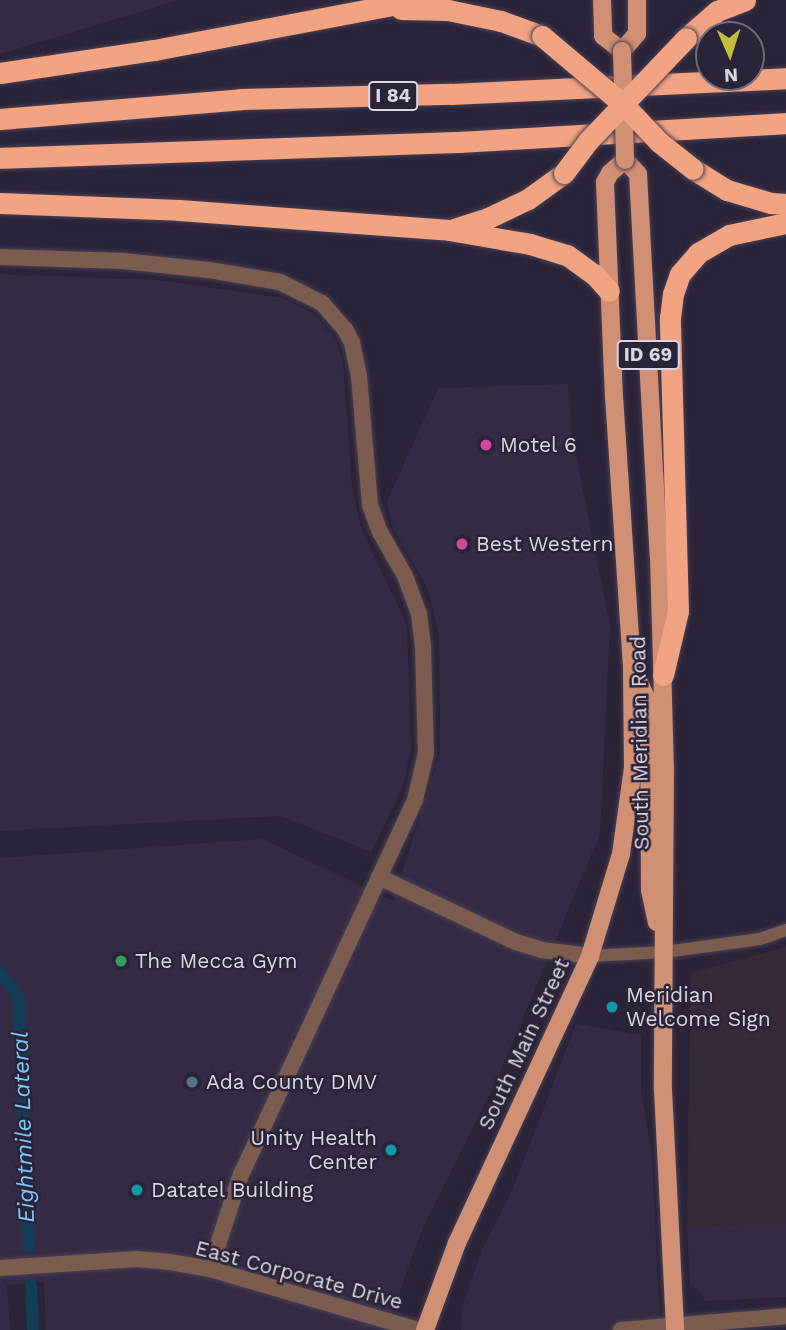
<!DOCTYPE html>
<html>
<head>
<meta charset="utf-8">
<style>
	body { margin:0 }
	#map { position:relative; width:786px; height:1330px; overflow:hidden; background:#2b2338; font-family:"Work Sans",sans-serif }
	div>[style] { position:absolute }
	.built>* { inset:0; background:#352b45 }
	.industrial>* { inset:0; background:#362a38 }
	.canal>* { height:12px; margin:-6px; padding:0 6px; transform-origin:6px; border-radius:6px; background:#133e57 }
	.roads { filter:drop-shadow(0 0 2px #474054) drop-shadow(0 0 2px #474054) }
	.minor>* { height:12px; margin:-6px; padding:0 6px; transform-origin:6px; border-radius:6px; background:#7c5c4e }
	.tertiary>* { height:16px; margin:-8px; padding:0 8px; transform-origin:8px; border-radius:8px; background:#7c5c4e }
	.primary>* { height:18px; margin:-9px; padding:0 9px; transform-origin:9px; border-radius:9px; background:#d18f73 }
	.motorway>* { height:21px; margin:-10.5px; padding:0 10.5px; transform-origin:10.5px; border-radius:10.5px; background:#f2a381 }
	.bridges { filter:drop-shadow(0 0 2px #474054) drop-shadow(0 0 2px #474054) }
	.primary-bridge>* { height:18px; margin:-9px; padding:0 9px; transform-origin:9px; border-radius:9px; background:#d18f73 }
	.motorway-bridge>* { height:21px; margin:-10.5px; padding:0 10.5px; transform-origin:10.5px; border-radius:10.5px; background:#f2a381 }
	.dots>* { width:19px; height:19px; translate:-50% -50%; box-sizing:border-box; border:4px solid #2b2338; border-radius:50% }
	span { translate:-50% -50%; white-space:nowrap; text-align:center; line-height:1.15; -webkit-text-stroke:5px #2b2338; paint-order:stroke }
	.shield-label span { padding:2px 5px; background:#2b2338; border:2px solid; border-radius:5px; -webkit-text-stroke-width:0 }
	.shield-label { font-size:19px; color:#dbd6e4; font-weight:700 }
	.poi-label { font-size:21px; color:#dbd6e4 }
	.left { translate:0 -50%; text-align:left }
	.right { translate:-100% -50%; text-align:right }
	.street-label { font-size:21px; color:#dbd6e4 }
	.water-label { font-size:23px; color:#78cafd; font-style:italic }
	.north { position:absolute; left:695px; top:21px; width:70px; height:70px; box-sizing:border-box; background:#2b2338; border:2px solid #716b7d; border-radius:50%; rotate:177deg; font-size:19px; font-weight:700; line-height:28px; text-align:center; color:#dbd6e4 }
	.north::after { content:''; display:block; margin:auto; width:24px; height:32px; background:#bfbe41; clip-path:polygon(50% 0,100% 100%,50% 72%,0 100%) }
</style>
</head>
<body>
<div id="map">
	<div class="built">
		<div style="clip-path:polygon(0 0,179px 0,0 54px)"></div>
		<div style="clip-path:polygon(0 274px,158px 280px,282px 298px,313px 313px,335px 338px,343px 362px,352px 487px,361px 528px,407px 625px,411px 748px,404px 784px,371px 852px,280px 816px,0 831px)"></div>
		<div style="clip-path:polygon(568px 384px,571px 430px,610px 625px,600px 834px,498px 1077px,423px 1227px,386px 1330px,46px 1330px,44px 1282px,7px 1285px,10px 1330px,0 1330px,0 858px,263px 839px,393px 901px,440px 754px,439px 636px,428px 589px,393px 529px,387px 502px,438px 388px)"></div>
		<div style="clip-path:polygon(576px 1024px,641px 1035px,641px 1091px,652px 1155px,660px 1330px,461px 1330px,463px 1304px,482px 1250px,512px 1191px)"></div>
		<div style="clip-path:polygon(786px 1222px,786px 1297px,705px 1301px,702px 1293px,690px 1286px,687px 1227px)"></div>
	</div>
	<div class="industrial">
		<div style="clip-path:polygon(786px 947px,786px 1222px,687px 1227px,691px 973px)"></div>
	</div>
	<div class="canal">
		<div style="left:0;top:972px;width:31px;rotate:53deg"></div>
		<div style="left:19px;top:997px;width:250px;rotate:87.7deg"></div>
		<div style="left:31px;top:1284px;width:46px;rotate:87.5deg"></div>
	</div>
	<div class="roads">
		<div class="minor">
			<div style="left:590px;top:956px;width:75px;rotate:-3.1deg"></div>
			<div style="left:665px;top:952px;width:96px;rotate:-7.8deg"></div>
			<div style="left:760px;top:939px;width:28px;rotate:-19deg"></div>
		</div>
		<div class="tertiary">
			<div style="left:0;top:257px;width:123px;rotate:1.9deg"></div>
			<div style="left:123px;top:261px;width:86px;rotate:6deg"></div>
			<div style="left:209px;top:270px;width:72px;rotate:9.6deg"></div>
			<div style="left:280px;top:282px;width:47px;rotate:26.6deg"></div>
			<div style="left:322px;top:303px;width:35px;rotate:49deg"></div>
			<div style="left:345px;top:329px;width:16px;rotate:63deg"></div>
			<div style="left:352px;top:343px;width:34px;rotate:78deg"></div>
			<div style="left:359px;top:376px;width:129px;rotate:85.1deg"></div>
			<div style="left:370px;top:505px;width:29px;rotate:70deg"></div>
			<div style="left:380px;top:532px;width:51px;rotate:60.4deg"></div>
			<div style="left:405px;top:576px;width:40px;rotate:69.8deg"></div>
			<div style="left:419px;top:614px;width:33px;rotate:83deg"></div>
			<div style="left:423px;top:647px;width:106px;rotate:88.4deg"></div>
			<div style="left:426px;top:753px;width:48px;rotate:103.2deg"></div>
			<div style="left:415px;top:800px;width:412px;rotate:114.9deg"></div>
			<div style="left:241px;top:1174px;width:100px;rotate:108.1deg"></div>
			<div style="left:379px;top:877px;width:152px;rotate:25.4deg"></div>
			<div style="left:516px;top:942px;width:27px;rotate:17deg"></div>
			<div style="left:542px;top:950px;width:48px;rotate:7.1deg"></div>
			<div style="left:0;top:1268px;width:137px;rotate:-3.8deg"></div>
			<div style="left:137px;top:1259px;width:33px;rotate:5deg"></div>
			<div style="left:170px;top:1262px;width:41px;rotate:9.9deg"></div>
			<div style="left:210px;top:1269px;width:217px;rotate:16.3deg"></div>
			<div style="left:621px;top:1330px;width:166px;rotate:-4.8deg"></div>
		</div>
		<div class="primary">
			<div style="left:602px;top:0;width:36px;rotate:88deg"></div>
			<div style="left:603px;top:36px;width:24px;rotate:38deg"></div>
			<div style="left:622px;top:51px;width:23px;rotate:-49deg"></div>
			<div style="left:637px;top:34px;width:34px;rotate:-90deg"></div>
			<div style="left:635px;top:674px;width:33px;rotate:65deg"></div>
			<div style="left:649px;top:704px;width:186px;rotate:89.7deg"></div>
			<div style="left:650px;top:890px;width:33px;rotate:78deg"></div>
			<div style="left:425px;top:1330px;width:93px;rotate:-69.8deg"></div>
			<div style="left:457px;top:1243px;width:316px;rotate:-65.1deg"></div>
			<div style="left:590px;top:956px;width:107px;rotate:-73.1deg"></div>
			<div style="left:621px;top:854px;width:87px;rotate:-82.1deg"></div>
			<div style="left:633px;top:768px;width:101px;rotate:-90.6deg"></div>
			<div style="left:632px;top:667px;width:270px;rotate:-93.8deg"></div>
			<div style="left:614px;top:398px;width:216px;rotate:-92.4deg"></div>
			<div style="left:605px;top:182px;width:10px;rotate:-61deg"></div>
			<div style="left:610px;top:173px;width:20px;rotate:-41deg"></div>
			<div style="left:625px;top:160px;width:19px;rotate:47deg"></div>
			<div style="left:638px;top:174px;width:383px;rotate:86.9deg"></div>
			<div style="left:659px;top:556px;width:212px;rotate:88.4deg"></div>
			<div style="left:665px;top:768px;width:322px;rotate:90.4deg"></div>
			<div style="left:663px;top:1090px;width:240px;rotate:87.1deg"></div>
		</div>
		<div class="motorway">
			<div style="left:401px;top:9px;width:47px;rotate:1.2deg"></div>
			<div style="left:448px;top:10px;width:54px;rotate:11.7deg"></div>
			<div style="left:501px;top:21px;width:44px;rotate:20.1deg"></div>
			<div style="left:686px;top:38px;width:41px;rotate:-41.1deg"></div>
			<div style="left:717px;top:11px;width:30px;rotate:-21deg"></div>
			<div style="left:0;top:73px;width:156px;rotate:-8.5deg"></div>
			<div style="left:154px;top:50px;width:270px;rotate:-10.7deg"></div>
			<div style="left:0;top:119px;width:242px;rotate:-4.7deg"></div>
			<div style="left:241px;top:99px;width:210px;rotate:-1.4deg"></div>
			<div style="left:451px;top:94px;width:335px;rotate:-2.7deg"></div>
			<div style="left:0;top:158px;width:460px;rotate:-2deg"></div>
			<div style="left:460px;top:142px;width:327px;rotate:-3.3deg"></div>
			<div style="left:693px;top:169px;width:40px;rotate:32deg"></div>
			<div style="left:727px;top:190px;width:46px;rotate:16.5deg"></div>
			<div style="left:771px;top:203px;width:15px;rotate:4deg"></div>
			<div style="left:0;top:203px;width:179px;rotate:2.2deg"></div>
			<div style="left:179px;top:210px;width:271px;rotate:4.2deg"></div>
			<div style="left:449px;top:230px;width:82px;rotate:9.8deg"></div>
			<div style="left:530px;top:244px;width:39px;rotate:17deg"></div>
			<div style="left:567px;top:255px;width:34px;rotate:36deg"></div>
			<div style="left:595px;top:275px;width:21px;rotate:49deg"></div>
			<div style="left:454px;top:229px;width:36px;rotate:-18deg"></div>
			<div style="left:488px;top:218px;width:44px;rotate:-25.4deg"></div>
			<div style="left:528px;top:199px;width:44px;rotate:-35.8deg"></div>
			<div style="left:663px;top:675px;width:66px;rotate:-76.8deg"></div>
			<div style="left:678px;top:611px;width:293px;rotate:-91.6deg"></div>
			<div style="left:670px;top:318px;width:24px;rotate:-83deg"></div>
			<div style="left:673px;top:294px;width:21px;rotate:-71deg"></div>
			<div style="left:680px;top:274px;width:28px;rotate:-49deg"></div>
			<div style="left:698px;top:253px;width:36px;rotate:-30deg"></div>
			<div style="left:729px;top:235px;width:58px;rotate:-11.9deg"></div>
		</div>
	</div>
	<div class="bridges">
		<div class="primary-bridge">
			<div style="left:622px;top:51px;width:109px;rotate:88.4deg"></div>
		</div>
		<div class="motorway-bridge">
			<div style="left:542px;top:36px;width:107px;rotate:40.1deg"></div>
			<div style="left:624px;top:105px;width:51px;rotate:46.6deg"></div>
			<div style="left:659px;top:142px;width:43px;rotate:38.5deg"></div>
			<div style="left:564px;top:173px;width:40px;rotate:-53deg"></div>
			<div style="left:588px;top:141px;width:142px;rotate:-46.4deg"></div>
		</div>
	</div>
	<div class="dots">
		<div style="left:486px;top:445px;background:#d1479c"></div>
		<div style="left:462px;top:544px;background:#d1479c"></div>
		<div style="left:121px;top:961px;background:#2e9e5b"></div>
		<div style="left:612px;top:1007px;background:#0f9aa8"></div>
		<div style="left:192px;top:1082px;background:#5c6f8a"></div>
		<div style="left:391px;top:1150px;background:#0f9aa8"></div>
		<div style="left:137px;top:1190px;background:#0f9aa8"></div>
	</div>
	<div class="shield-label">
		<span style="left:393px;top:96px">I 84</span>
		<span style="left:648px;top:355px">ID 69</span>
	</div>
	<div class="poi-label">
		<span class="left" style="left:500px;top:445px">Motel 6</span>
		<span class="left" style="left:476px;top:544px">Best Western</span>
		<span class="left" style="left:135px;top:961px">The Mecca Gym</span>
		<span class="left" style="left:626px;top:1007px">Meridian<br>Welcome Sign</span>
		<span class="left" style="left:206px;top:1082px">Ada County DMV</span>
		<span class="right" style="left:377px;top:1150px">Unity Health<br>Center</span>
		<span class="left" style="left:151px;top:1190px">Datatel Building</span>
	</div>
	<div class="street-label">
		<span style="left:640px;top:743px;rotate:-91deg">South Meridian Road</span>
		<span style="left:524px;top:1044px;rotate:-65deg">South Main Street</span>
		<span style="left:299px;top:1275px;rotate:15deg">East Corporate Drive</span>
	</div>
	<div class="water-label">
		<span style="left:24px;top:1127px;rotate:-92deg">Eightmile Lateral</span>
	</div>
	<div class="north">N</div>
</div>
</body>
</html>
